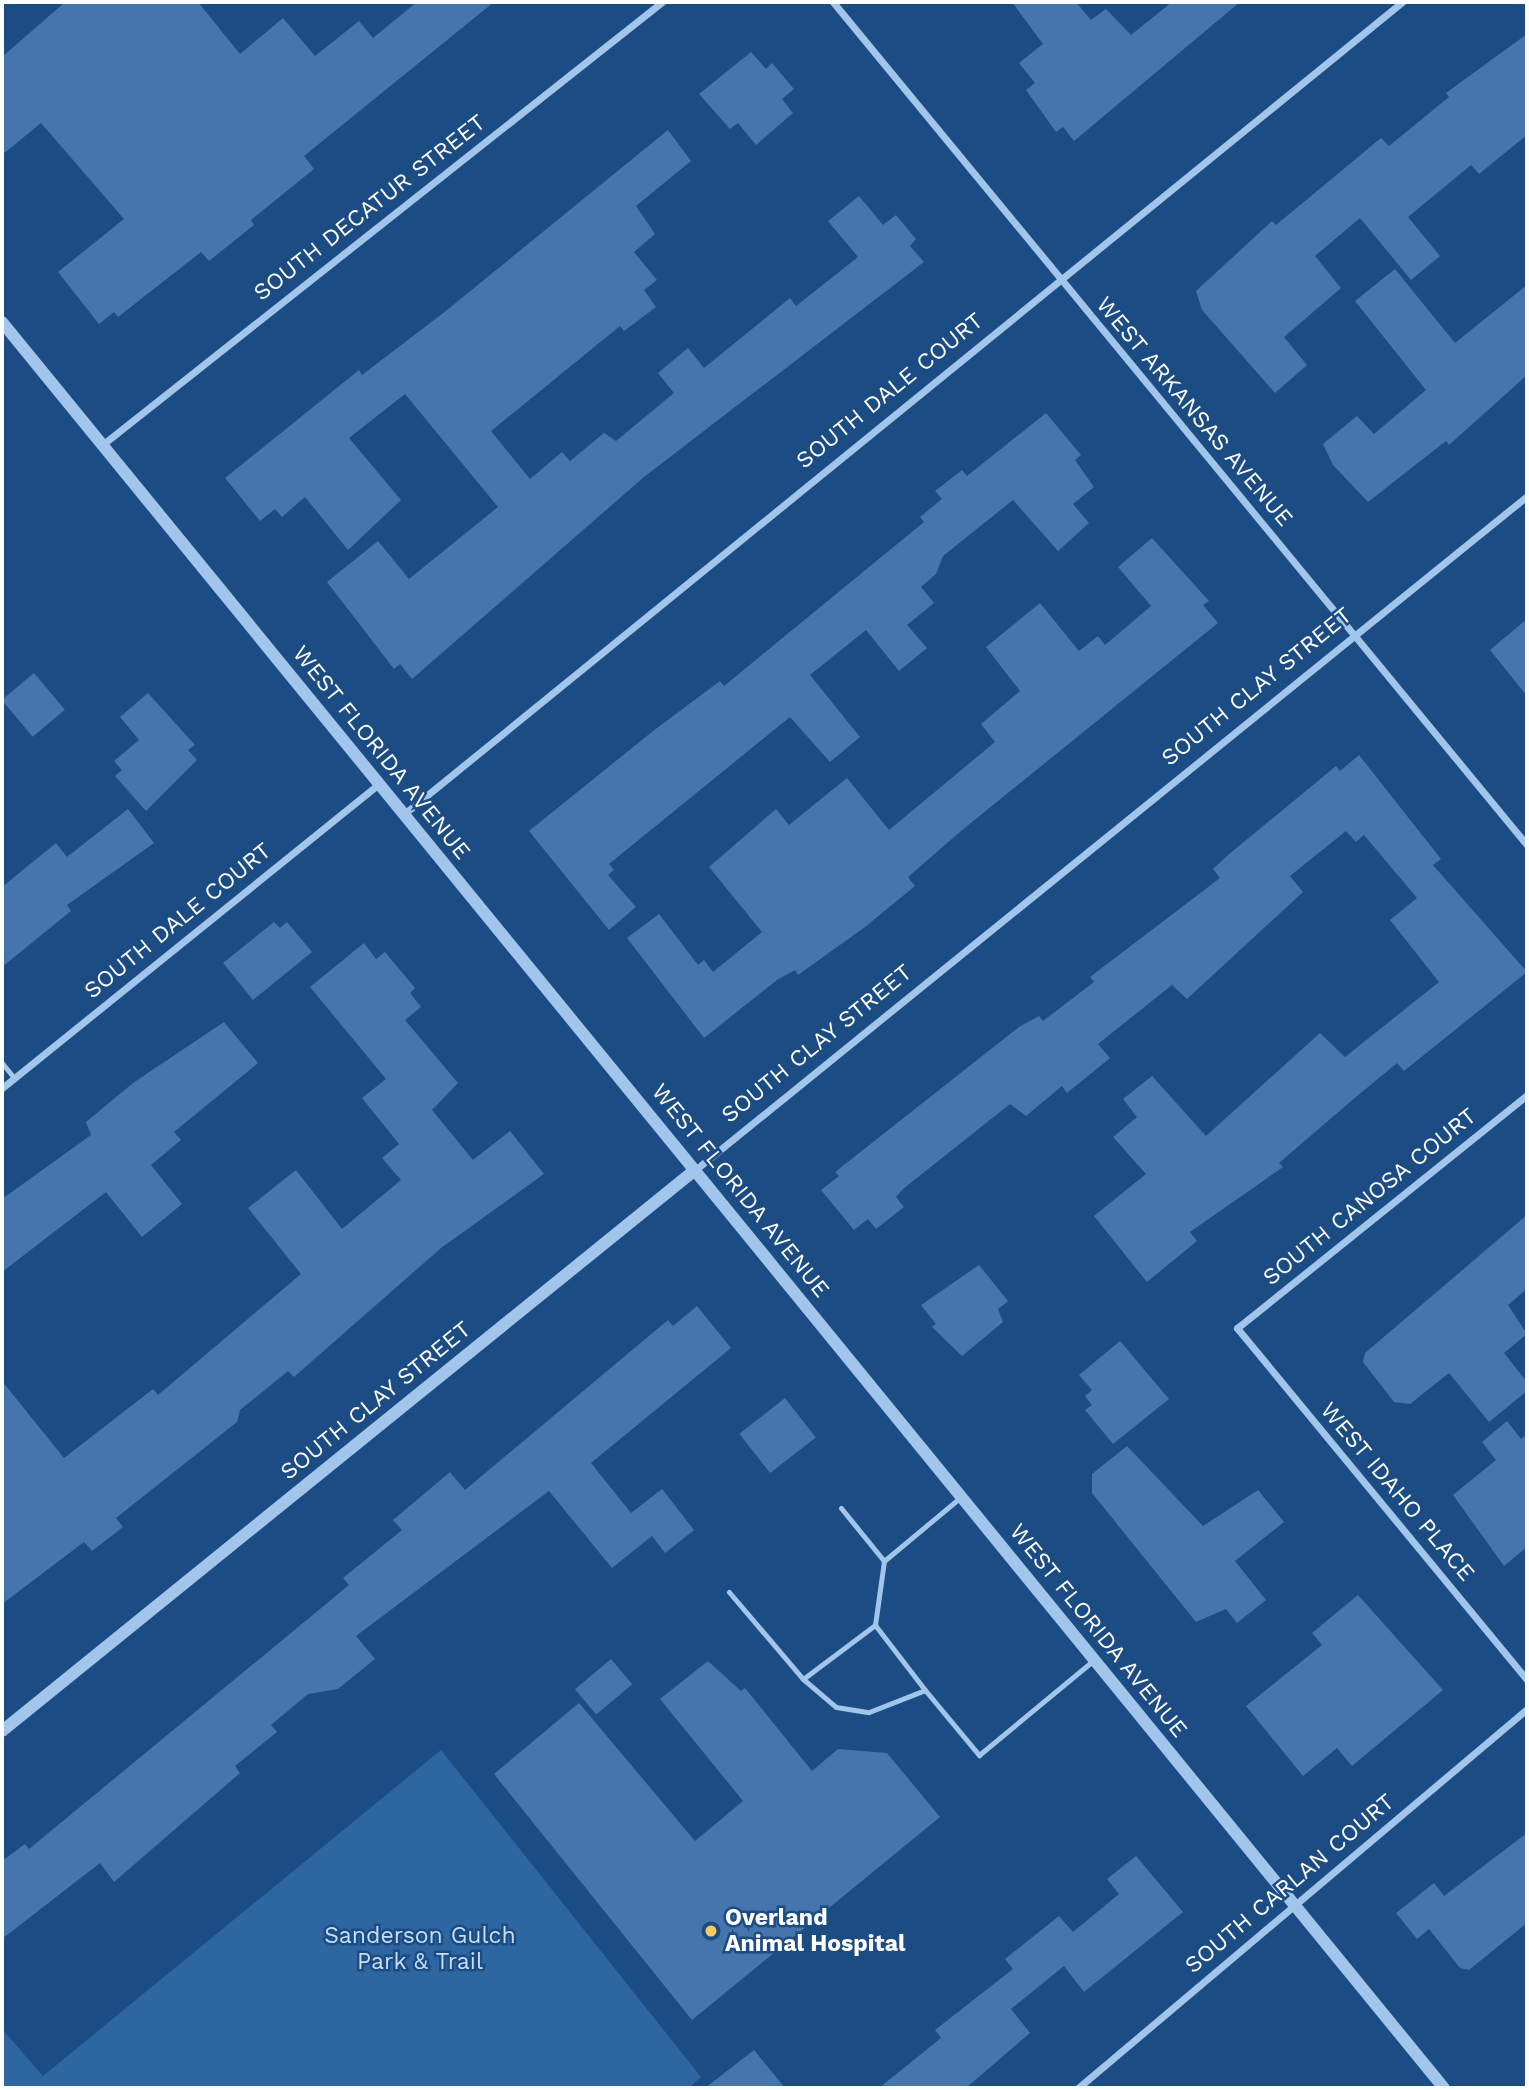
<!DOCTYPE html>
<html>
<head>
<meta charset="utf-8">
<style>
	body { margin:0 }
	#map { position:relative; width:1529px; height:2090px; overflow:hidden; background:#1b4c84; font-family:"Work Sans",sans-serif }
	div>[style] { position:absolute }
	.green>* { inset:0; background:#2e66a2 }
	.building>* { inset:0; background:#4476ad; transform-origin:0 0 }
	.service>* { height:5px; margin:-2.5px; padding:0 2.5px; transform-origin:2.5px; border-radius:2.5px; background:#a1c5eb }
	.minor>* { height:7px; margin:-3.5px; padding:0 3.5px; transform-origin:3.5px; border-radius:3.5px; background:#a1c5eb }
	.tertiary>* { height:12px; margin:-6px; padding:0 6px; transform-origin:6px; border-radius:6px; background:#a1c5eb }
	.dots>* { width:19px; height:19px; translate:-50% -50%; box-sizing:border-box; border:4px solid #1b4c84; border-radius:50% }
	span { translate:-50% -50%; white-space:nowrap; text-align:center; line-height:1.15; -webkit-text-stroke:5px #1b4c84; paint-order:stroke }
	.street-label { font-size:23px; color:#fff }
	.poi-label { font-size:23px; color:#fff; font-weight:700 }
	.left { translate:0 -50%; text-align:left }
	.park-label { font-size:23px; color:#c6def8 }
	.frame { position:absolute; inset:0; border:4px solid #fff; pointer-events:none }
</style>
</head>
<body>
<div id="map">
	<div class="green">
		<div style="clip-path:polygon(441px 1750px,701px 2077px,689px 2088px,2px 2088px,2px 2029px,43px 2076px)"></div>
	</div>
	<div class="building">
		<div style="clip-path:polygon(65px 2px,198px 2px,240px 54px,283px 18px,315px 56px,359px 21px,373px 38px,417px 2px,494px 2px,304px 156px,314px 169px,251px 220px,254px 225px,209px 261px,201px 252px,118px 317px,114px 312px,99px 324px,58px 272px,124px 219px,41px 123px,2px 155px,2px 57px)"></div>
		<div style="clip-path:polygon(1012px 2px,1076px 2px,1091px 20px,1106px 9px,1131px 35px,1172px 2px,1240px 2px,1074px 141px,1063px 127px,1056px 132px,1026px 90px,1035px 83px,1019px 63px,1043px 44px)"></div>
		<div style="clip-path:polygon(1527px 34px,1527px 135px,1479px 174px,1471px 165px,1408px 217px,1440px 256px,1411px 280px,1360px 218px,1315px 256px,1341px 288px,1284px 337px,1307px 365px,1275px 393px,1202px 310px,1196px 291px,1272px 221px,1276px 225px,1381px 138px,1389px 146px,1449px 97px,1446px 93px)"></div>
		<div style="clip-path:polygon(751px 52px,766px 69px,772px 63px,794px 89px,782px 99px,793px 113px,756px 145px,738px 123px,730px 129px,699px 94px)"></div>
		<div style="clip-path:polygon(668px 130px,691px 161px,636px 206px,655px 234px,634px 252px,657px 280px,644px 290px,656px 307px,624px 331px,620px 326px,491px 431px,530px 479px,562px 452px,570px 461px,604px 433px,616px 441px,674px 393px,658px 373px,688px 348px,704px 368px,790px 298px,796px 306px,858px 257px,828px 221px,859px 196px,883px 225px,896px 215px,916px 239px,910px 246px,924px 262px,644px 477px,412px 679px,400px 664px,394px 669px,327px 582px,378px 541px,409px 579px,498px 507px,405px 394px,349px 438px,401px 500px,348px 550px,305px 497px,282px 517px,275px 509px,260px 521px,225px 478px,359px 370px,362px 375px,447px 310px)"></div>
		<div style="clip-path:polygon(1395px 269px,1455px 343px,1527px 285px,1527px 375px,1449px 445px,1446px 441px,1368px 502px,1333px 465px,1323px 444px,1357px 416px,1374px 434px,1426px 390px,1355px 301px)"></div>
		<div style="clip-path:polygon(1046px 413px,1081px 455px,1075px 460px,1094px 487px,1073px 504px,1089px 523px,1058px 551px,1013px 500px,943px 556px,936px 574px,921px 587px,934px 603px,907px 625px,927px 648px,899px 671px,866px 630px,810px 675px,860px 737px,830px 762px,790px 717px,609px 864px,614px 870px,608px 875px,636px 907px,609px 930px,529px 831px,653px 731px,720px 681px,724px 686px,924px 522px,920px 517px,942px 499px,935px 491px,962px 470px,967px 476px)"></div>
		<div style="clip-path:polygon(1152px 538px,1209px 601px,1203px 605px,1218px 623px,961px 831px,908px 877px,915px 886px,865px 927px,798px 975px,795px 970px,777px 980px,704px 1038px,627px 938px,659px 914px,698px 965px,704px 960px,713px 972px,762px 932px,709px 867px,776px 809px,789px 825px,847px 778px,889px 830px,995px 742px,981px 724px,1020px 691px,986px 647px,1040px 603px,1079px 651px,1098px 636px,1105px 645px,1151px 606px,1118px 567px)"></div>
		<div style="clip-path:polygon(1527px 619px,1527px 696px,1490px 650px)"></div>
		<div style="left:34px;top:673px;width:48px;height:42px;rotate:50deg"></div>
		<div style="clip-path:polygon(148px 693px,195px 745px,188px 750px,197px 760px,146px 811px,115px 776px,122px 770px,114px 761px,139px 740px,120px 717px)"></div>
		<div style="clip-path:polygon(1359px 755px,1441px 859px,1433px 865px,1527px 972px,1404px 1071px,1397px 1063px,1350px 1102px,1279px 1163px,1283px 1167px,1190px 1232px,1197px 1241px,1147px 1282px,1094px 1216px,1146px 1174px,1113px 1137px,1137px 1117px,1123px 1099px,1152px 1076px,1206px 1136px,1320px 1033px,1345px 1057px,1439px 982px,1390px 920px,1417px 898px,1364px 835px,1356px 842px,1346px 831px,1290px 876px,1303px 892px,1187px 999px,1172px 985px,1098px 1044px,1110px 1058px,1067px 1093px,1062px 1086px,1026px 1116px,1010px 1104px,903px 1189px,896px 1197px,904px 1207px,876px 1229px,868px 1219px,854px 1230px,821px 1190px,839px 1176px,835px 1172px,1019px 1027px,1039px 1016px,1043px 1021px,1094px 982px,1090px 977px,1220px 878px,1213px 869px,1228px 855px,1336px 766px,1340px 771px)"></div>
		<div style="clip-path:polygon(128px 809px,154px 843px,67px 905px,71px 911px,2px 967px,2px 887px,56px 843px,67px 857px)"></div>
		<div style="clip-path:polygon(274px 922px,280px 928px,287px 922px,312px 952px,253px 1000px,223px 963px)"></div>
		<div style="clip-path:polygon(364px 943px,376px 959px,385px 952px,415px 988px,410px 993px,421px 1007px,405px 1020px,458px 1083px,432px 1110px,473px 1160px,510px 1131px,544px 1174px,441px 1248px,294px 1377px,288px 1371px,240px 1410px,237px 1422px,116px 1518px,123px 1527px,92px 1551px,84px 1542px,2px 1604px,2px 1381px,64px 1458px,153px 1389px,158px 1395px,301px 1274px,248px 1208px,296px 1170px,342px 1229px,401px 1180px,382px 1158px,399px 1144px,362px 1098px,386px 1079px,310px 987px)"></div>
		<div style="clip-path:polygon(224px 1022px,258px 1063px,174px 1132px,181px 1140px,151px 1165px,182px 1204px,142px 1237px,106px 1192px,2px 1272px,2px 1199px,91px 1135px,86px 1122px,133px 1083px)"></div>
		<div style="clip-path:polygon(1527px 1215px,1527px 1289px,1508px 1305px,1527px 1334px,1504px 1353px,1527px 1382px,1527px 1391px,1489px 1422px,1449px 1373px,1410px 1404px,1394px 1402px,1363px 1362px,1365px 1353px)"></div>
		<div style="clip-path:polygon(979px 1265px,1008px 1301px,998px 1309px,1003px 1322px,962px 1356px,932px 1327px,936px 1324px,921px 1305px)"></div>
		<div style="clip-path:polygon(697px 1306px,731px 1348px,591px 1463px,631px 1513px,662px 1489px,694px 1530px,665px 1553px,652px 1536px,612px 1568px,549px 1491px,356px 1636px,375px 1659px,338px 1689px,308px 1694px,271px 1725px,277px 1732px,235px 1766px,240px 1773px,114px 1882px,100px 1863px,2px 1939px,2px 1861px,25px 1844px,29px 1849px,349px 1585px,343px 1578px,402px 1530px,393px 1520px,450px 1472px,465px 1490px,668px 1320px,673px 1326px)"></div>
		<div style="clip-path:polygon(1120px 1341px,1169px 1399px,1113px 1444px,1085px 1410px,1092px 1405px,1085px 1396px,1092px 1390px,1079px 1375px)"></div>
		<div style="left:785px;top:1398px;width:50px;height:58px;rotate:52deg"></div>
		<div style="clip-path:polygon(1507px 1421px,1521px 1439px,1527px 1434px,1527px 1547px,1504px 1566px,1453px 1495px,1496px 1460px,1482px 1442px)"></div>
		<div style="clip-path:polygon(1127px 1446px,1203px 1526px,1258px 1490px,1284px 1522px,1235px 1561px,1266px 1600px,1237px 1623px,1226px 1609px,1196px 1622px,1092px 1493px,1092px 1474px)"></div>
		<div style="clip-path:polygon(1358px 1595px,1443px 1690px,1352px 1766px,1337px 1748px,1303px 1776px,1246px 1706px,1322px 1645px,1312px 1633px)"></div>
		<div style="left:611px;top:1659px;width:33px;height:47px;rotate:50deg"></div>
		<div style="clip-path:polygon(708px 1661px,741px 1691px,745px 1688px,812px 1771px,838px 1749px,887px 1753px,940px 1817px,692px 2020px,494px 1774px,579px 1703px,695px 1841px,743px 1801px,660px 1699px)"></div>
		<div style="clip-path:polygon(1527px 1833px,1527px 1923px,1469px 1970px,1460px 1968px,1429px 1929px,1417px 1939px,1396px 1913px,1434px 1883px,1444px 1896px)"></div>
		<div style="clip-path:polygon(1136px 1856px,1183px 1912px,1084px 1992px,1064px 1966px,1011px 2009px,1030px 2033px,966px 2088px,879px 2088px,941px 2038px,935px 2030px,1013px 1969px,1005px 1959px,1059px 1916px,1073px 1932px,1119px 1894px,1107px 1879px)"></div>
		<div style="clip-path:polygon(754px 2050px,785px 2088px,705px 2088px)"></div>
	</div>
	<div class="service">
		<div style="left:2px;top:1063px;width:19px;rotate:51deg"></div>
		<div style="left:962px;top:1496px;width:102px;rotate:140.2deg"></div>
		<div style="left:884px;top:1561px;width:65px;rotate:98deg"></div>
		<div style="left:875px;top:1625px;width:82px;rotate:52.4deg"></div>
		<div style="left:925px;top:1690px;width:85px;rotate:50.3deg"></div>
		<div style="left:979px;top:1755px;width:151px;rotate:-39.6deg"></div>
		<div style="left:841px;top:1508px;width:68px;rotate:50.9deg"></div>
		<div style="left:729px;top:1592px;width:114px;rotate:49.6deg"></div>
		<div style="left:875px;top:1625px;width:90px;rotate:143.1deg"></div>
		<div style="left:803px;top:1679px;width:43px;rotate:40.3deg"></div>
		<div style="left:836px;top:1707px;width:33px;rotate:9deg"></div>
		<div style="left:869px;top:1712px;width:60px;rotate:-21.4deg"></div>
	</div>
	<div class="minor">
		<div style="left:833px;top:2px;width:1092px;rotate:50.54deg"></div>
		<div style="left:102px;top:445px;width:714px;rotate:-38.35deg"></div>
		<div style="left:404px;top:814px;width:1287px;rotate:-39.13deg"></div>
		<div style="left:2px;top:1088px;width:484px;rotate:-38.9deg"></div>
		<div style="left:1527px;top:1095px;width:372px;rotate:141.2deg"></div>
		<div style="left:1237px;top:1328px;width:456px;rotate:50.5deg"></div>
		<div style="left:695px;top:1170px;width:1071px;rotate:-39.01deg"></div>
		<div style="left:1078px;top:2088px;width:588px;rotate:-40.17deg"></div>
	</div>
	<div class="tertiary">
		<div style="left:2px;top:322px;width:2280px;rotate:50.77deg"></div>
		<div style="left:2px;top:1731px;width:892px;rotate:-38.99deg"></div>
	</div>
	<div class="dots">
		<div style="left:711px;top:1931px;background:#fcc95e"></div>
	</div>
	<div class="street-label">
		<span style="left:370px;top:208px;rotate:-38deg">SOUTH DECATUR STREET</span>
		<span style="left:890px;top:391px;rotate:-39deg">SOUTH DALE COURT</span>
		<span style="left:1194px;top:412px;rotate:50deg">WEST ARKANSAS AVENUE</span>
		<span style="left:1257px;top:687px;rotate:-39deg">SOUTH CLAY STREET</span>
		<span style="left:381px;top:753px;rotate:51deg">WEST FLORIDA AVENUE</span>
		<span style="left:178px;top:921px;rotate:-39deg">SOUTH DALE COURT</span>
		<span style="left:817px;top:1044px;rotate:-39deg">SOUTH CLAY STREET</span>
		<span style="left:740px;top:1191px;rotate:51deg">WEST FLORIDA AVENUE</span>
		<span style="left:1370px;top:1197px;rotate:-39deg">SOUTH CANOSA COURT</span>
		<span style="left:376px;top:1401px;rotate:-39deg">SOUTH CLAY STREET</span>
		<span style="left:1397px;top:1492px;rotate:50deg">WEST IDAHO PLACE</span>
		<span style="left:1098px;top:1631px;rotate:51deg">WEST FLORIDA AVENUE</span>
		<span style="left:1290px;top:1884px;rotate:-40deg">SOUTH CARLAN COURT</span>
	</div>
	<div class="poi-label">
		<span class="left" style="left:725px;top:1931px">Overland<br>Animal Hospital</span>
	</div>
	<div class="park-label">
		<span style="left:420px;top:1949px">Sanderson Gulch<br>Park &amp; Trail</span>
	</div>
	<div class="frame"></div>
</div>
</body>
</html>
